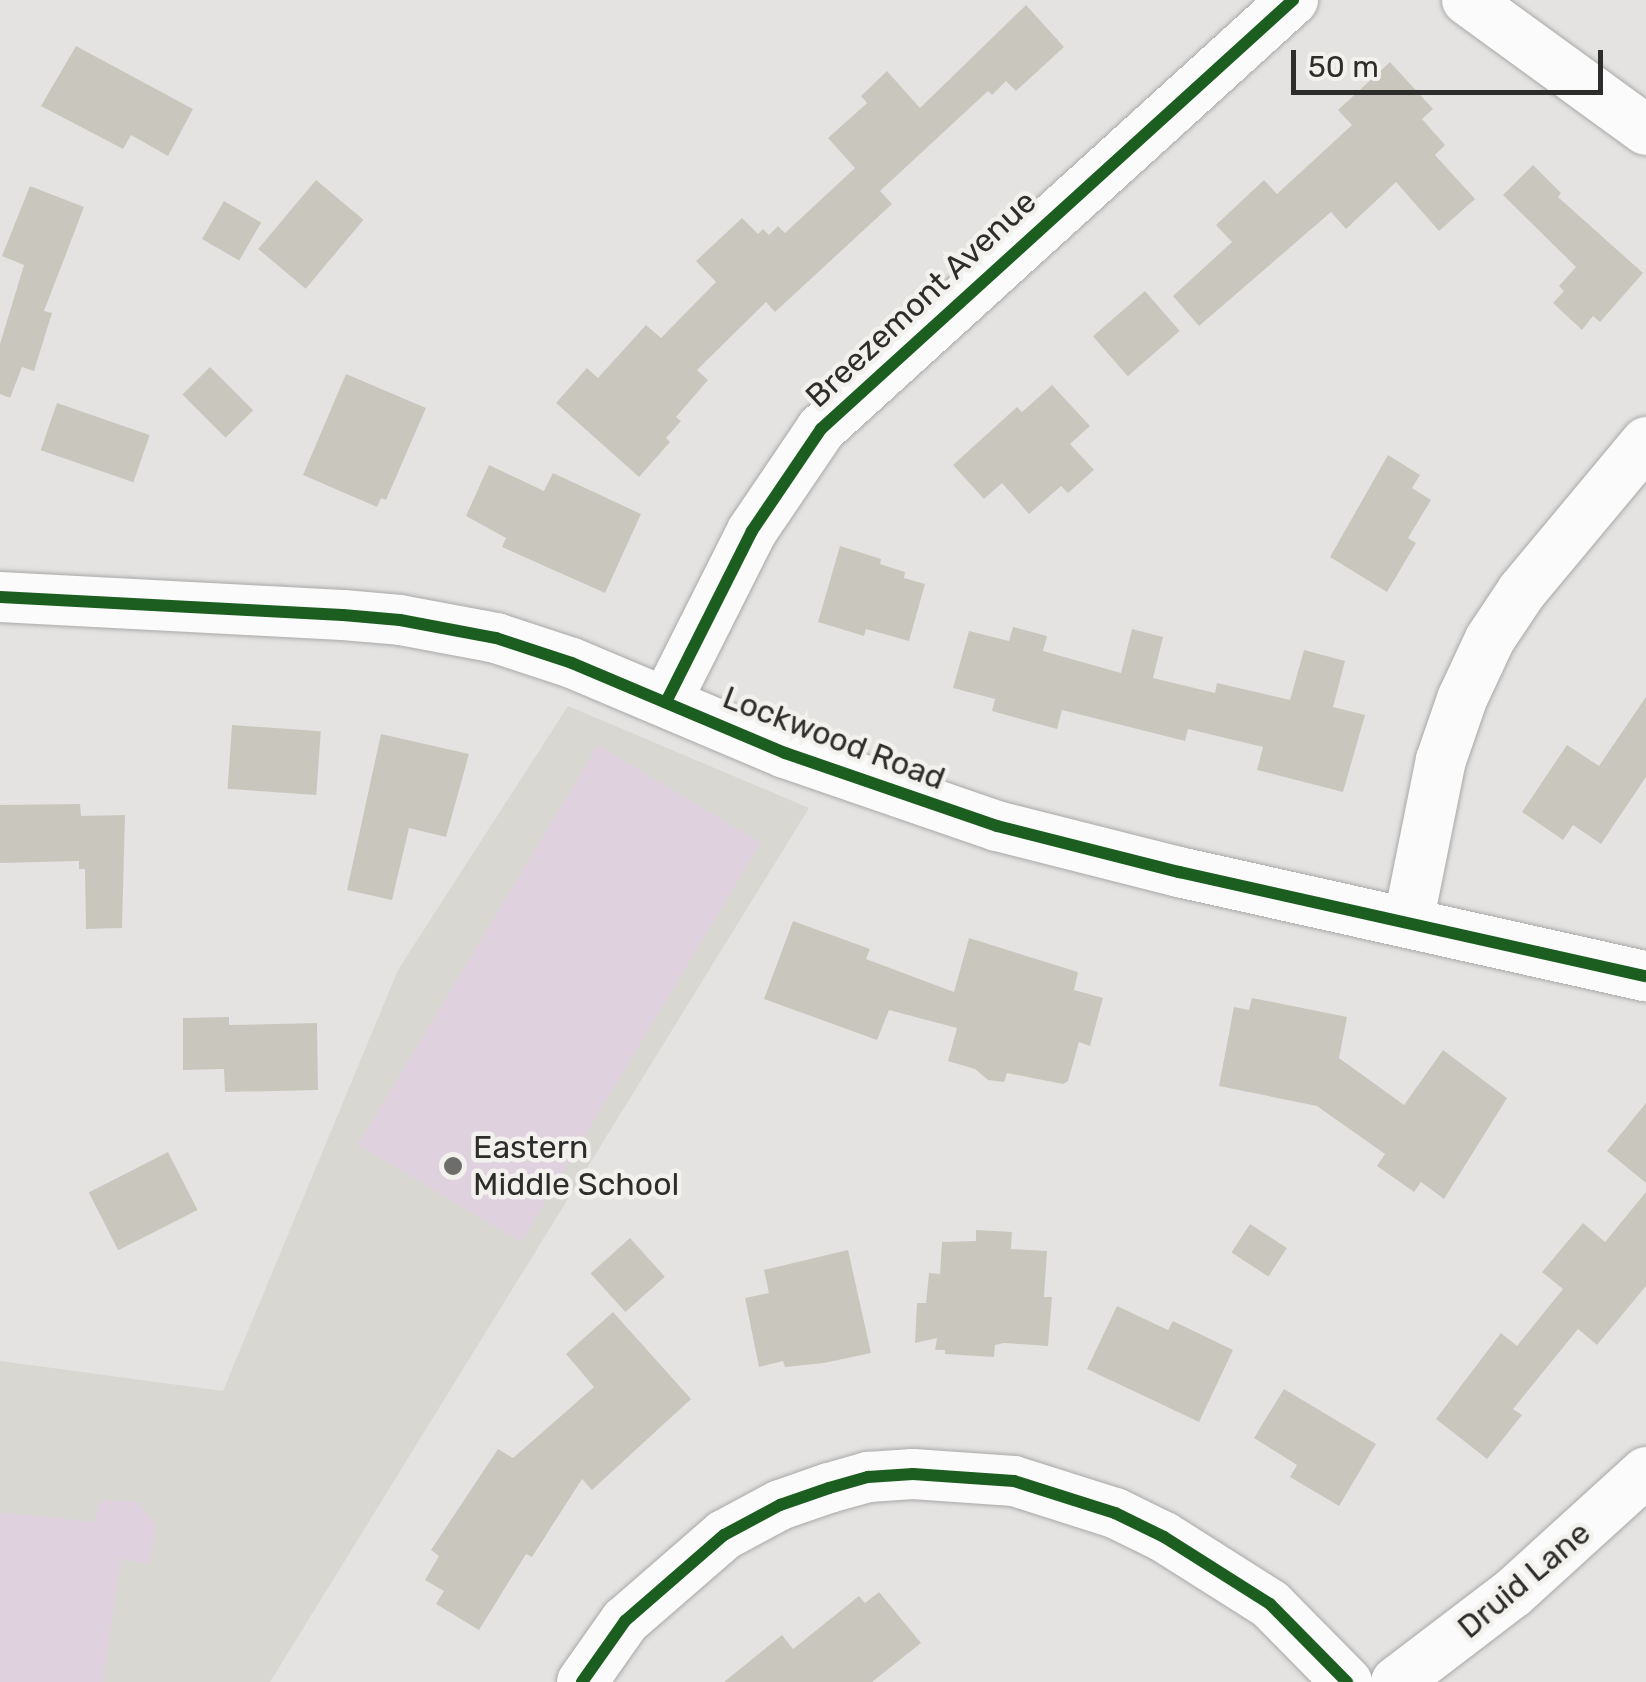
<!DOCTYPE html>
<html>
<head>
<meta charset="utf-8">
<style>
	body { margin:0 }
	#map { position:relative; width:1646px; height:1682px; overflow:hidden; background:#e4e3e2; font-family:Rubik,sans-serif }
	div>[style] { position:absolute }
	.built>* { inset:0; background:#d8d7d1 }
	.green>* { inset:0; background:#e0d1df; transform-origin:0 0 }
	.building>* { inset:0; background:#c9c7bd; transform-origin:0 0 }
	.roads { filter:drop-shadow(0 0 2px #a9a8a7) drop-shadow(0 0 2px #a9a8a7) }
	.minor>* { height:50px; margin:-25px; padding:0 25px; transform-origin:25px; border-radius:25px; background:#fbfbfb }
	.cycleway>* { height:12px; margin:-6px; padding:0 6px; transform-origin:6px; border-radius:6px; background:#1b5e20 }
	.dots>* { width:28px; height:28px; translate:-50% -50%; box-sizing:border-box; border:5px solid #f2f1ee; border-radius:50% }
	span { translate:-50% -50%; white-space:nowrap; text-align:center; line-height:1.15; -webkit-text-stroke:9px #f2f1ee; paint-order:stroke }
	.street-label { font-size:32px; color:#2d2d2b }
	.poi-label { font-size:32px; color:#2d2d2b }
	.left { translate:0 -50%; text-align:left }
	.scale { position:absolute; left:1291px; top:50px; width:312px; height:45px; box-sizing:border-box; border:5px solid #2d2d2b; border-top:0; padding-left:12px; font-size:30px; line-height:35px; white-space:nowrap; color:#2d2d2b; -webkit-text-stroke:8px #f2f1ee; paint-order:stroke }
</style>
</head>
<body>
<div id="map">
	<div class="built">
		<div style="clip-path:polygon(568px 706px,809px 808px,270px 1682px,0 1682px,0 1361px,223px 1391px,398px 970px)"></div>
	</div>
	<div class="green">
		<div style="left:598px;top:745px;width:190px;height:466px;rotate:31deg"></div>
		<div style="clip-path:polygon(100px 1500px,138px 1502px,156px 1525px,149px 1565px,121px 1558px,103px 1682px,0 1682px,0 1512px,95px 1522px)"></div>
	</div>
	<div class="building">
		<div style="clip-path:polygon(1026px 5px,1064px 47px,1016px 91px,1006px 81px,992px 95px,988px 91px,880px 191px,892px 204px,775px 312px,766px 302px,697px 370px,708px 380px,676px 417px,681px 421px,666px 438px,670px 442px,639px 477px,556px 403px,587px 368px,598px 378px,646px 325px,661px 338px,716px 282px,696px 261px,742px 218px,758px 234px,763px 229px,769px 235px,778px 226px,785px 233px,855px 168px,828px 138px,867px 103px,861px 96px,887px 71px,920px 108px)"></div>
		<div style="clip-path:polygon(76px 46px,193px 109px,168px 156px,131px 135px,123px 149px,41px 106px)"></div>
		<div style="clip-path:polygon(1390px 62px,1433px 109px,1422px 119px,1445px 145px,1435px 155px,1475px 199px,1439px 231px,1396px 182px,1346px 229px,1331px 212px,1199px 326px,1173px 296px,1232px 242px,1216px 225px,1264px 180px,1277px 194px,1352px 125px,1338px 110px)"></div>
		<div style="clip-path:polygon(1533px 165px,1561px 193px,1558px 197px,1643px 273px,1600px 322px,1593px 316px,1582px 330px,1553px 303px,1564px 291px,1559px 286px,1576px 267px,1503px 195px)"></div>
		<div style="left:316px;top:180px;width:62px;height:90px;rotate:40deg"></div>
		<div style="clip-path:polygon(30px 186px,84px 207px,44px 311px,52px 313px,34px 371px,22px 367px,10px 398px,0 394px,0 344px,24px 265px,2px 256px)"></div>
		<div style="left:224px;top:201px;width:43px;height:44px;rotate:30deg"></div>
		<div style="left:1145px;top:291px;width:53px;height:69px;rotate:49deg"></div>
		<div style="left:210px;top:367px;width:61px;height:39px;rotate:45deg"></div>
		<div style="clip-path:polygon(346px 374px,426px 408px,386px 500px,381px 498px,377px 507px,303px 475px)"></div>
		<div style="clip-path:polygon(1052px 385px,1090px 426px,1070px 444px,1094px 470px,1068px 493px,1061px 486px,1029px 514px,1002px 483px,984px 499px,953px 465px,1017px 407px,1022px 412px)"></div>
		<div style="left:57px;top:403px;width:98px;height:50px;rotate:19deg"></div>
		<div style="clip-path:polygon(1388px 455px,1420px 475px,1412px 488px,1431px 500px,1408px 538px,1416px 543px,1387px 592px,1330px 557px)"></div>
		<div style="clip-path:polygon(489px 465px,544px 491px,553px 473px,641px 514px,605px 593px,502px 547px,506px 538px,466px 516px)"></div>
		<div style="clip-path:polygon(840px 546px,881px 559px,880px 564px,905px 572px,904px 578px,925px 584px,909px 641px,866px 629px,864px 636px,818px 622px)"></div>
		<div style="clip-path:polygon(1013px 627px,1047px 636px,1043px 651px,1121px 673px,1132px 629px,1163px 637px,1153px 678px,1215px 693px,1217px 683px,1290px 700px,1304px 650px,1345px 661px,1333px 707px,1365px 715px,1343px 792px,1257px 770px,1263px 747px,1188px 729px,1185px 741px,1062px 710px,1057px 729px,992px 711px,995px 699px,953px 688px,969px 631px,1009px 641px)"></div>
		<div style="clip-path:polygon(1646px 697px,1646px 777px,1601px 844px,1573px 825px,1563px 840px,1522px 812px,1567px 745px,1599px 766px)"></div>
		<div style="left:232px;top:725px;width:89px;height:64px;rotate:4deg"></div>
		<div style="clip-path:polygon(381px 734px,469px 754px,446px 837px,409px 828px,392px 900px,347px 890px)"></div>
		<div style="clip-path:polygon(80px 804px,81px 816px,125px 815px,122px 928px,86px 929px,85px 869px,79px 869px,79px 861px,0 863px,0 805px)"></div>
		<div style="clip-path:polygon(793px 921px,870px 949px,866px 959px,954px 992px,969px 938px,1078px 972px,1074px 990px,1103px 998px,1090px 1046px,1079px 1042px,1068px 1081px,1063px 1084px,1007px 1073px,1004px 1082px,988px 1080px,975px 1069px,948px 1061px,957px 1028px,889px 1010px,877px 1040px,764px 999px)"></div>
		<div style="clip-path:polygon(1252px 998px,1347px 1017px,1339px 1058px,1404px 1105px,1443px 1050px,1507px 1098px,1444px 1199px,1421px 1182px,1414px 1192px,1377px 1166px,1385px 1154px,1317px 1106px,1219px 1086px,1234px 1007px,1249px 1010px)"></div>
		<div style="clip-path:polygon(229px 1017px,229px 1025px,317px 1023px,318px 1090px,225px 1092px,224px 1069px,183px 1070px,183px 1018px)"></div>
		<div style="clip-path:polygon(1646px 1103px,1646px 1183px,1607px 1151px)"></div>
		<div style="left:168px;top:1152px;width:65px;height:89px;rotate:63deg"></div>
		<div style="clip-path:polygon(1646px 1192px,1646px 1286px,1597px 1345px,1578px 1329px,1513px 1409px,1522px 1415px,1487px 1459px,1436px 1419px,1501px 1333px,1517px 1346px,1563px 1289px,1542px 1272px,1583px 1223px,1605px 1242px)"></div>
		<div style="left:1250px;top:1224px;width:44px;height:34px;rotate:33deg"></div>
		<div style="clip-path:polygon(976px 1230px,1012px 1232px,1011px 1249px,1047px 1251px,1044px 1297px,1052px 1297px,1048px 1346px,1004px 1343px,995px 1345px,994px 1357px,945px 1354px,945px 1350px,935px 1350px,937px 1338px,915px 1343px,917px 1303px,926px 1303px,929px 1273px,940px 1274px,942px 1242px,976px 1241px)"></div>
		<div style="left:630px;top:1238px;width:52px;height:53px;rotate:48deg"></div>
		<div style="clip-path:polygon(848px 1250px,871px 1353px,824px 1363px,785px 1367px,783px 1361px,759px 1367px,745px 1298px,769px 1293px,764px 1270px)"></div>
		<div style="clip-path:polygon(1117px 1306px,1168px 1330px,1173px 1321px,1233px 1350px,1199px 1422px,1087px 1369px)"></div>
		<div style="clip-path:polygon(613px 1312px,691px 1399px,592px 1490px,582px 1479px,532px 1557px,526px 1554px,479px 1630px,436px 1604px,444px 1591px,425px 1580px,439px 1556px,431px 1550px,498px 1449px,513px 1458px,594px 1387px,566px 1354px)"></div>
		<div style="clip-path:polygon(1284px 1389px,1376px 1444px,1339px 1506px,1290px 1477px,1297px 1465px,1254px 1438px)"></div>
		<div style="clip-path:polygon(879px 1592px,921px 1643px,872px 1682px,724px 1682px,782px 1635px,793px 1649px,859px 1596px,865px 1603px)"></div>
	</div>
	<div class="roads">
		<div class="minor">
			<div style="left:1467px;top:0;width:221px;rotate:36deg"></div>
			<div style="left:0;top:597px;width:343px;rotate:3deg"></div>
			<div style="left:343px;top:615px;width:57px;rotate:5deg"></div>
			<div style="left:400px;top:620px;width:98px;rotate:10.6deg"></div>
			<div style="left:496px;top:638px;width:80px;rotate:18.2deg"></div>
			<div style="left:572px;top:663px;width:231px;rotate:22.9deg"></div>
			<div style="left:785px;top:753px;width:224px;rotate:19deg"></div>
			<div style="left:997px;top:826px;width:188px;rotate:14.2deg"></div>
			<div style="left:1179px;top:872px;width:478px;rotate:12.6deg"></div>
			<div style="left:666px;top:702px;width:191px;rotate:-63.3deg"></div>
			<div style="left:752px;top:531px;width:123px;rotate:-55.9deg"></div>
			<div style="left:821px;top:429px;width:638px;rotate:-42.27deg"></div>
			<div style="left:1408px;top:923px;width:166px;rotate:-78.6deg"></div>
			<div style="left:1441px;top:760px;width:65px;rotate:-71deg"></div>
			<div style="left:1462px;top:699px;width:66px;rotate:-65deg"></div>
			<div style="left:1490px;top:639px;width:58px;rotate:-56.3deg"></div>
			<div style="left:1522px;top:591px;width:194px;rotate:-50.2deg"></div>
			<div style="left:582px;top:1682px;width:75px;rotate:-54.8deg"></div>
			<div style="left:625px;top:1621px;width:131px;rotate:-41deg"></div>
			<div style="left:724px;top:1535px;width:64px;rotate:-28.2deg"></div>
			<div style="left:780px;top:1505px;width:52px;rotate:-19.1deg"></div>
			<div style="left:829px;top:1488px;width:41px;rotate:-15.8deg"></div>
			<div style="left:868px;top:1477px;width:45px;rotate:-3.8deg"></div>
			<div style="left:913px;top:1474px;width:101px;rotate:4deg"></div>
			<div style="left:1014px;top:1481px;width:106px;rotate:17.6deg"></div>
			<div style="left:1115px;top:1513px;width:55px;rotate:26.1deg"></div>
			<div style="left:1164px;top:1537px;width:125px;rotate:32.3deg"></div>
			<div style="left:1270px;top:1604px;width:110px;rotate:45.4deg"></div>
			<div style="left:1396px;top:1682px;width:147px;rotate:-37.3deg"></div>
			<div style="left:1513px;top:1593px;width:180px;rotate:-42.3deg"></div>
		</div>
	</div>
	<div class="cycleway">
		<div style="left:0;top:597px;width:343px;rotate:3deg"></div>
		<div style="left:343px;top:615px;width:57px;rotate:5deg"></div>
		<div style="left:400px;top:620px;width:98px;rotate:10.6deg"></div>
		<div style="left:496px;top:638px;width:80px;rotate:18.2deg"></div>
		<div style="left:572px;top:663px;width:231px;rotate:22.9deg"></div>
		<div style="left:785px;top:753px;width:224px;rotate:19deg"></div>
		<div style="left:997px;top:826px;width:188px;rotate:14.2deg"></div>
		<div style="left:1179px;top:872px;width:478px;rotate:12.6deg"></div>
		<div style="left:666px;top:702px;width:191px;rotate:-63.3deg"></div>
		<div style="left:752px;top:531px;width:123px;rotate:-55.9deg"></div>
		<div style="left:821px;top:429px;width:638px;rotate:-42.27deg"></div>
		<div style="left:582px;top:1682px;width:75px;rotate:-54.8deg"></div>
		<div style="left:625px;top:1621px;width:131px;rotate:-41deg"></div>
		<div style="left:724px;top:1535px;width:64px;rotate:-28.2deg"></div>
		<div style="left:780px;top:1505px;width:52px;rotate:-19.1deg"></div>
		<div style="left:829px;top:1488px;width:41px;rotate:-15.8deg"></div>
		<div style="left:868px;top:1477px;width:45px;rotate:-3.8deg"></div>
		<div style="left:913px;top:1474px;width:101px;rotate:4deg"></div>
		<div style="left:1014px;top:1481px;width:106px;rotate:17.6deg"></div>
		<div style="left:1115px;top:1513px;width:55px;rotate:26.1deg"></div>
		<div style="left:1164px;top:1537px;width:125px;rotate:32.3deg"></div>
		<div style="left:1270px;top:1604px;width:110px;rotate:45.4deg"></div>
	</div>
	<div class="dots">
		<div style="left:453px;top:1166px;background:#6d6d6b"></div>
	</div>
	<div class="street-label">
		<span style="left:921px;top:299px;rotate:-43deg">Breezemont Avenue</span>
		<span style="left:834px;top:738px;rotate:21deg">Lockwood Road</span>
		<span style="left:1524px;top:1580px;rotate:-40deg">Druid Lane</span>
	</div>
	<div class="poi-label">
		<span class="left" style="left:473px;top:1166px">Eastern<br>Middle School</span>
	</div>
	<div class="scale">50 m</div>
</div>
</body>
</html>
